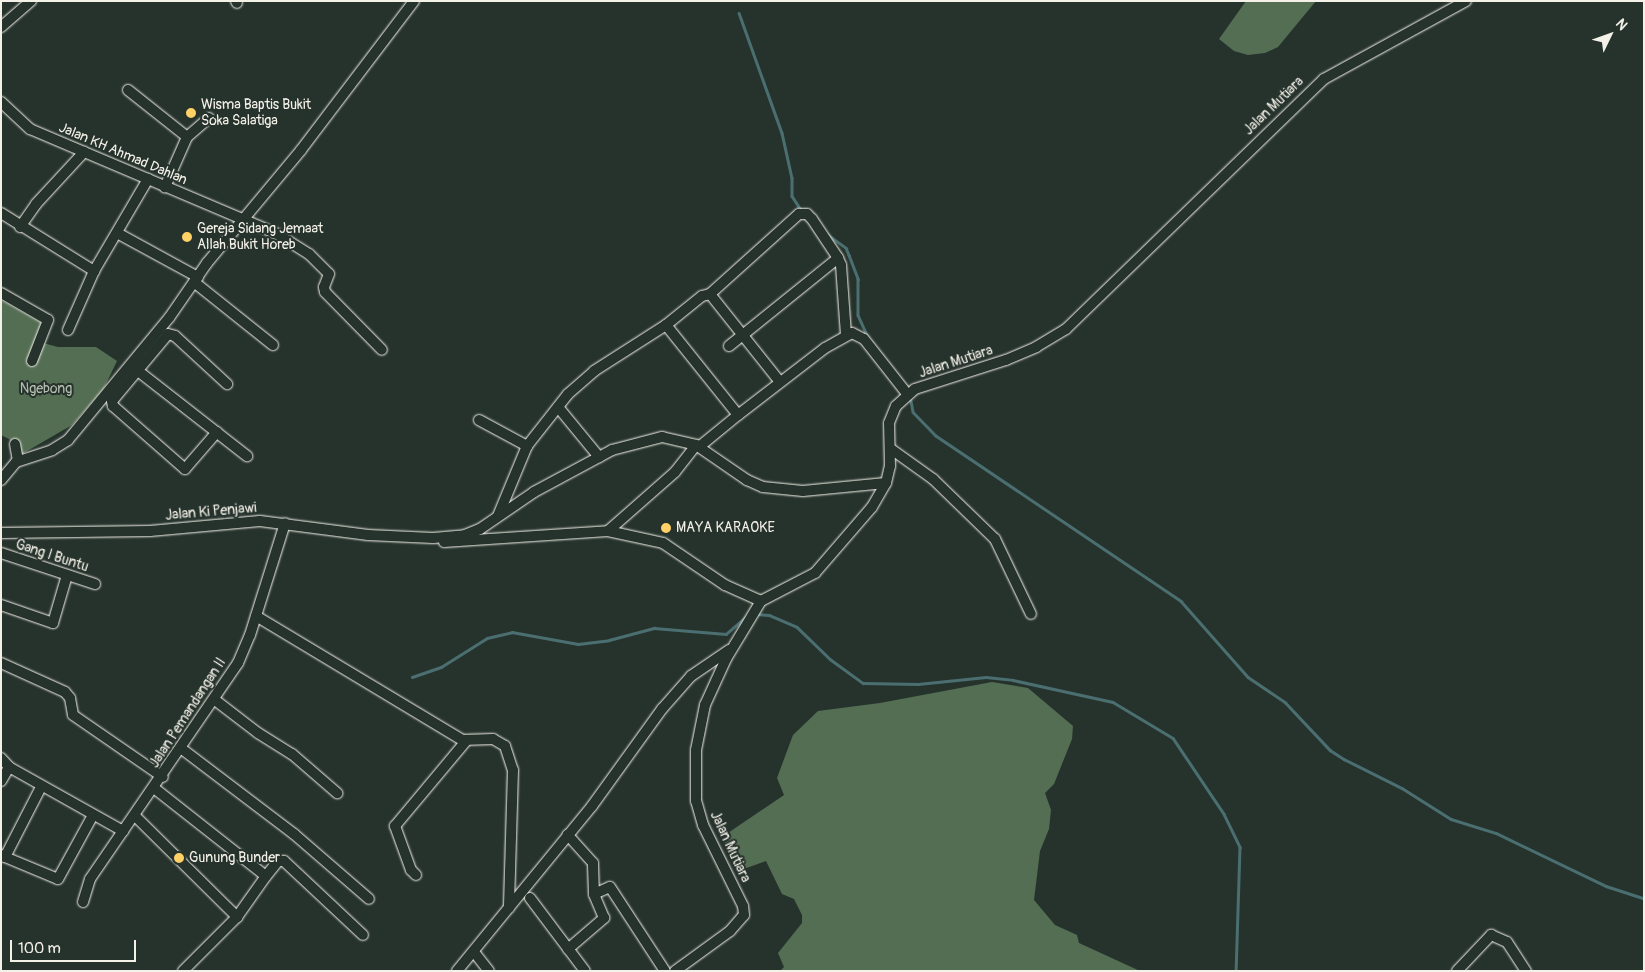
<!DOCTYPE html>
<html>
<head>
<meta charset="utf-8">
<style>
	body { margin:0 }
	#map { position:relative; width:1645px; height:972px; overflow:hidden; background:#26332d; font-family:Pangolin,sans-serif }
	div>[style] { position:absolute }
	.green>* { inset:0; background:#546e54 }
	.stream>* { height:2.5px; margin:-1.25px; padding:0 1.25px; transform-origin:1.25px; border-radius:1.25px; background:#4b6f71 }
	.roads { filter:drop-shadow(0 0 1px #f4f1e8) drop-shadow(0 0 1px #f4f1e8) }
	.minor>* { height:10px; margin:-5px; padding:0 5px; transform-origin:5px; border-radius:5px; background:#26332d }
	.dots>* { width:14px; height:14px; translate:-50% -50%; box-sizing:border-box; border:2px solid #26332d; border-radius:50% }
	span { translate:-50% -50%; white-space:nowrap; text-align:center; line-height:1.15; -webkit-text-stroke:4px #26332d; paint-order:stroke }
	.poi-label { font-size:14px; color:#f4f1e8 }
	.left { translate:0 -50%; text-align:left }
	.street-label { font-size:14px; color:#f4f1e8 }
	.park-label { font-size:14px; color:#b4bdad }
	.frame { position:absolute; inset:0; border:2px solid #f4f1e8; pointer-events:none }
	.north { position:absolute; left:1585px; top:10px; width:50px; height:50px; -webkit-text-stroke:4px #26332d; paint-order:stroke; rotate:48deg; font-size:14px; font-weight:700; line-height:20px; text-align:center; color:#f4f1e8 }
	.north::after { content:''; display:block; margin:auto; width:18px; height:22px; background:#f4f1e8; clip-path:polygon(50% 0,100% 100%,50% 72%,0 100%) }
	.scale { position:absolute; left:10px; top:940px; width:126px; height:22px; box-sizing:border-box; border:2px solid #f4f1e8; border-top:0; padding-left:6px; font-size:15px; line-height:18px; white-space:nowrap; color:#f4f1e8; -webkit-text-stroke:4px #26332d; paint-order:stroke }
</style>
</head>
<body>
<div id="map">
	<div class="green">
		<div style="clip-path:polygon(1246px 1px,1316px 1px,1278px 47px,1265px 53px,1248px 55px,1234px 51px,1219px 39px)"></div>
		<div style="clip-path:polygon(1px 300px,45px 325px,43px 343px,58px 347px,96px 347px,117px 361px,104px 388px,72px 425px,22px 454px,15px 451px,9px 439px,1px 435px)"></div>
		<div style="clip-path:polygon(992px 682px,1028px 688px,1073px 726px,1072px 739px,1054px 784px,1045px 793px,1051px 810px,1049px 829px,1040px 851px,1034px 900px,1055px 925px,1077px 935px,1079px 943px,1140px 971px,780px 971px,784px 967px,778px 953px,802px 923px,802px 915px,794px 899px,782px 894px,766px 861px,738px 871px,722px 837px,784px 795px,777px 778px,793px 735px,818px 711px,880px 703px)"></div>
	</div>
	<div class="stream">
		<div style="left:739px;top:13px;width:127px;rotate:70.3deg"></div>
		<div style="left:782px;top:133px;width:46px;rotate:77.5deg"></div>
		<div style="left:792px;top:178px;width:18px;rotate:90deg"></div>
		<div style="left:792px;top:196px;width:17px;rotate:57deg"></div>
		<div style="left:827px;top:234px;width:24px;rotate:36deg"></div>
		<div style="left:846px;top:248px;width:8px;rotate:67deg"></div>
		<div style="left:849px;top:255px;width:26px;rotate:69deg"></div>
		<div style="left:858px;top:279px;width:36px;rotate:90deg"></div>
		<div style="left:858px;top:315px;width:24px;rotate:66deg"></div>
		<div style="left:910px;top:396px;width:16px;rotate:79deg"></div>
		<div style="left:913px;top:412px;width:32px;rotate:46deg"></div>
		<div style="left:935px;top:435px;width:297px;rotate:34deg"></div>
		<div style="left:1181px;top:601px;width:101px;rotate:48.6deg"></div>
		<div style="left:1248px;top:677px;width:45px;rotate:34deg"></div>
		<div style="left:1285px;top:702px;width:66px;rotate:46.8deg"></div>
		<div style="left:1330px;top:750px;width:17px;rotate:33deg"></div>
		<div style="left:1344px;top:759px;width:65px;rotate:26.6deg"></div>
		<div style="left:1402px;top:788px;width:58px;rotate:32.3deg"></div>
		<div style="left:1451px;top:819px;width:47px;rotate:17.3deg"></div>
		<div style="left:1496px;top:833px;width:122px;rotate:25.7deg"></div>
		<div style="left:1606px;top:886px;width:40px;rotate:18deg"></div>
		<div style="left:755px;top:614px;width:14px;rotate:4deg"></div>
		<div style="left:769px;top:615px;width:30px;rotate:23deg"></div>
		<div style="left:797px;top:627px;width:46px;rotate:44.1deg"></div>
		<div style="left:830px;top:659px;width:41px;rotate:36deg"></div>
		<div style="left:863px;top:683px;width:55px;rotate:1deg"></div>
		<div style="left:918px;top:684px;width:68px;rotate:-5.9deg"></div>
		<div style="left:986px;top:677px;width:27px;rotate:6deg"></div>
		<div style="left:1013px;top:680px;width:102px;rotate:12.4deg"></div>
		<div style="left:1113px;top:702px;width:70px;rotate:31deg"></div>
		<div style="left:1173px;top:738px;width:92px;rotate:56.1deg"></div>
		<div style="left:1224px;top:814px;width:37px;rotate:64deg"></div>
		<div style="left:1240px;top:847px;width:124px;rotate:91.8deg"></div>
		<div style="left:412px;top:677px;width:31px;rotate:-19deg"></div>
		<div style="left:441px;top:667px;width:54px;rotate:-32.2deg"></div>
		<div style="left:487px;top:638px;width:26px;rotate:-13deg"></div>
		<div style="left:512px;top:632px;width:67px;rotate:10.3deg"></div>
		<div style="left:578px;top:644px;width:31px;rotate:-7deg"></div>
		<div style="left:609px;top:640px;width:47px;rotate:-14.9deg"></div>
		<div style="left:654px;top:628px;width:72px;rotate:4.8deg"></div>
		<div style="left:726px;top:634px;width:29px;rotate:-41deg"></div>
	</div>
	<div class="roads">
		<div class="minor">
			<div style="left:236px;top:1px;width:2px;rotate:63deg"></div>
			<div style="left:1px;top:27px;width:40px;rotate:-41deg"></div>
			<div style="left:128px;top:90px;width:75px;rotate:38.5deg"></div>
			<div style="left:187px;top:137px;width:55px;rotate:113.7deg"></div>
			<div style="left:1px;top:102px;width:40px;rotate:43deg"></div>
			<div style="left:30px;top:129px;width:268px;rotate:23deg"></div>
			<div style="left:277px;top:234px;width:38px;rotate:32deg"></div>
			<div style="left:309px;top:254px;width:28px;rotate:45deg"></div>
			<div style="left:329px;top:274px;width:14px;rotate:111deg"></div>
			<div style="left:324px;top:287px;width:5px;rotate:79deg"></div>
			<div style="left:325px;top:292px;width:81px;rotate:45.5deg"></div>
			<div style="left:187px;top:137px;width:29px;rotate:-41deg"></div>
			<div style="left:1px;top:213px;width:110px;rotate:31.9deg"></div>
			<div style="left:94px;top:271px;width:107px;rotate:-59.6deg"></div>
			<div style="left:20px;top:227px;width:28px;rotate:-55deg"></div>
			<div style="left:36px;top:204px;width:71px;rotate:-47.3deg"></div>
			<div style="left:119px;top:234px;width:90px;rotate:28.6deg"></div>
			<div style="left:194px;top:282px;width:101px;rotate:38.6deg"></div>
			<div style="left:1px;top:293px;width:54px;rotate:29.9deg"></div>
			<div style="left:48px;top:320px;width:44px;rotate:111.3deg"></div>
			<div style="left:710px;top:294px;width:120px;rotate:-42deg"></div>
			<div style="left:799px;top:214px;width:8px"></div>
			<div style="left:807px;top:214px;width:7px;rotate:45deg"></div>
			<div style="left:812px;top:219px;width:47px;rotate:56.3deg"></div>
			<div style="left:666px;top:325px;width:46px;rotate:-38.9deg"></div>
			<div style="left:702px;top:296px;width:8px;rotate:-14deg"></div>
			<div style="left:710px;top:294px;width:112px;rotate:51.5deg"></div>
			<div style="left:68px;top:330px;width:64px;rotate:-66.2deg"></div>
			<div style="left:729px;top:346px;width:140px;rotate:-38.9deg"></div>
			<div style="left:838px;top:258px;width:8px;rotate:67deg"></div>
			<div style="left:841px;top:265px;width:69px;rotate:85.9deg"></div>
			<div style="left:133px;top:367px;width:145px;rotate:38deg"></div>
			<div style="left:558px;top:407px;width:65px;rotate:50.6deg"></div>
			<div style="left:738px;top:415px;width:110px;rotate:-37.6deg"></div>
			<div style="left:825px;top:348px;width:31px;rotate:-29deg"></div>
			<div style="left:852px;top:333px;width:13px;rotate:27deg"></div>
			<div style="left:864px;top:339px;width:71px;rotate:51.8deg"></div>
			<div style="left:479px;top:420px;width:55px;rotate:28.4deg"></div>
			<div style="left:217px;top:432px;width:49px;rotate:130.9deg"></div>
			<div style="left:185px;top:469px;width:96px;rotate:-138.8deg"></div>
			<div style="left:113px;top:406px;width:5px;rotate:-101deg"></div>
			<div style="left:112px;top:401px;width:87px;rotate:-50.1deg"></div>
			<div style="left:168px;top:334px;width:7px;rotate:16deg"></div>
			<div style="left:175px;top:336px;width:71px;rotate:42.7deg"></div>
			<div style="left:15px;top:444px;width:17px;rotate:80deg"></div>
			<div style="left:891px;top:449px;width:52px;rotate:35.5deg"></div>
			<div style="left:933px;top:479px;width:86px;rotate:44.1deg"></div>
			<div style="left:995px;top:539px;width:83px;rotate:64.4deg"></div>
			<div style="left:1px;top:480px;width:23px;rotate:-50deg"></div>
			<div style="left:16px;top:462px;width:38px;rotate:-18deg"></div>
			<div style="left:52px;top:450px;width:19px;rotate:-32deg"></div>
			<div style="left:68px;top:440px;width:158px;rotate:-50.4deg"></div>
			<div style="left:169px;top:318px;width:67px;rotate:-55.4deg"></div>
			<div style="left:207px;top:263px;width:147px;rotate:-50.2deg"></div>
			<div style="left:301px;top:150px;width:187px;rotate:-52.8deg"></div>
			<div style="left:498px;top:516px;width:76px;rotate:-67.5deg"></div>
			<div style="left:527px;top:446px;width:66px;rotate:-51.7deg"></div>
			<div style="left:568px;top:394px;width:35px;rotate:-41deg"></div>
			<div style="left:594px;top:371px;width:85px;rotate:-32.6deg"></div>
			<div style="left:666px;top:325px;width:115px;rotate:51.3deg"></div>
			<div style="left:738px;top:415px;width:50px;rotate:140.6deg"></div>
			<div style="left:608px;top:531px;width:89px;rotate:-41.4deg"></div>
			<div style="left:675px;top:472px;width:34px;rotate:-52deg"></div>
			<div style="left:1px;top:533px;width:149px;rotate:-0.8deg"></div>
			<div style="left:150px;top:531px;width:110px;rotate:-5.2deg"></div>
			<div style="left:260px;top:521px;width:109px;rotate:7.4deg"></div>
			<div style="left:368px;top:535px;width:65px;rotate:2.6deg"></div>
			<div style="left:433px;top:538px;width:32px;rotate:-5deg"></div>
			<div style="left:465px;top:535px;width:16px;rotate:-22deg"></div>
			<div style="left:480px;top:529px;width:65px;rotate:-34.4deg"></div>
			<div style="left:534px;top:492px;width:89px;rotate:-28.3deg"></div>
			<div style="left:612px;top:450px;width:52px;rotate:-14.6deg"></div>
			<div style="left:662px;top:437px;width:35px;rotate:13deg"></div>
			<div style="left:696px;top:445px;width:62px;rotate:34.5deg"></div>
			<div style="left:747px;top:480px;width:17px;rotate:24deg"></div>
			<div style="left:763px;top:487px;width:40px;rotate:5.7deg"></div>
			<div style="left:803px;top:491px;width:83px;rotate:-5.5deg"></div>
			<div style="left:444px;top:542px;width:164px;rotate:-3.8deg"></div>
			<div style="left:608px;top:531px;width:56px;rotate:12.3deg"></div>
			<div style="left:663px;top:543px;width:75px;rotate:34.1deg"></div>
			<div style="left:725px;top:585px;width:39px;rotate:24deg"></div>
			<div style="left:1px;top:553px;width:99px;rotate:18.3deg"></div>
			<div style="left:1px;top:605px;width:55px;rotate:19.1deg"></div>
			<div style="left:53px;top:623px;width:50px;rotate:-73.7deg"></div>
			<div style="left:256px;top:616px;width:240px;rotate:31deg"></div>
			<div style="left:462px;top:740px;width:31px;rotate:-2deg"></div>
			<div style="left:493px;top:739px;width:14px;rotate:30deg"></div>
			<div style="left:505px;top:746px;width:25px;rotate:72deg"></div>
			<div style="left:513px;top:770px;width:138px;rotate:91.7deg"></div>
			<div style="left:1px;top:663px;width:70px;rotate:24.4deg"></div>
			<div style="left:65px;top:692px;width:8px;rotate:50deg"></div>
			<div style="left:70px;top:698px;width:17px;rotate:80deg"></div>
			<div style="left:73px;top:715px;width:109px;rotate:34.6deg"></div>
			<div style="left:215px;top:700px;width:54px;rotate:37.5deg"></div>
			<div style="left:258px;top:733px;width:40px;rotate:32deg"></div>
			<div style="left:292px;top:754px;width:60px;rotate:40.9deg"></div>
			<div style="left:182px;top:749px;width:141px;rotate:37.2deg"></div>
			<div style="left:294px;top:834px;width:99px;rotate:40.9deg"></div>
			<div style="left:1px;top:758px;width:12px;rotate:48deg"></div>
			<div style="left:9px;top:767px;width:131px;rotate:29.3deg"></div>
			<div style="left:1px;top:781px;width:16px;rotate:-60deg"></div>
			<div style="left:154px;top:788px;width:142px;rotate:38.2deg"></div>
			<div style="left:266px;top:876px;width:19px;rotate:-51deg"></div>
			<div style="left:278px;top:861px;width:6px"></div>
			<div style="left:284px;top:861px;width:108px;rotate:43.1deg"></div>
			<div style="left:135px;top:816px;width:144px;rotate:44.7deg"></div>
			<div style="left:1px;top:855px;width:4px;rotate:27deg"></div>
			<div style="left:5px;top:857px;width:79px;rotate:-62.8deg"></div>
			<div style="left:5px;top:857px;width:57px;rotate:22.5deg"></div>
			<div style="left:58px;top:879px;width:73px;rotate:-61.3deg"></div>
			<div style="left:416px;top:875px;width:7px;rotate:-135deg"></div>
			<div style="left:411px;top:870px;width:47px;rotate:-110deg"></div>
			<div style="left:395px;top:826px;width:111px;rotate:-50.1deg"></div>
			<div style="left:594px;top:894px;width:17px;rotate:-24deg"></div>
			<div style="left:610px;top:887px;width:100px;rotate:56.8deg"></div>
			<div style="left:530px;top:898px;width:91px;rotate:53deg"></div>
			<div style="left:83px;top:902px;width:24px;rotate:-73deg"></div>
			<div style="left:90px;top:879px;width:262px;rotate:-55.6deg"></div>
			<div style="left:238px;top:663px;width:30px;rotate:-67deg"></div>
			<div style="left:250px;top:635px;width:117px;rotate:-72.6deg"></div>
			<div style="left:568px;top:949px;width:48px;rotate:-40.7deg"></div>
			<div style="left:604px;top:918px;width:26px;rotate:-113deg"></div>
			<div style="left:594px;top:894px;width:31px;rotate:-92deg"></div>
			<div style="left:593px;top:863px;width:38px;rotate:-132deg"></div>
			<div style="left:474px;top:952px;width:24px;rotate:52deg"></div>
			<div style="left:183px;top:971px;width:76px;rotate:-45deg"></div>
			<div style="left:237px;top:917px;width:50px;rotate:-54.7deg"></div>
			<div style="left:457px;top:971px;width:213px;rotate:-50.7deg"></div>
			<div style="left:592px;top:806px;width:120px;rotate:-54.2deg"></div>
			<div style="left:662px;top:709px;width:44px;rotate:-48.7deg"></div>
			<div style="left:691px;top:676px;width:46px;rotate:-34.4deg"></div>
			<div style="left:675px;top:971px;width:68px;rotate:-36deg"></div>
			<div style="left:730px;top:931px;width:21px;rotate:-49deg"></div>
			<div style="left:744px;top:915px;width:9px;rotate:-96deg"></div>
			<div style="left:743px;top:906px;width:90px;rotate:-116.3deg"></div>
			<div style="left:703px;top:825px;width:25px;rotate:-106deg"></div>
			<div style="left:696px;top:801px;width:51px;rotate:-90deg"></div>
			<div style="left:696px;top:750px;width:46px;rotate:-78.7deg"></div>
			<div style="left:705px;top:705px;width:51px;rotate:-65.5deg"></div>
			<div style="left:726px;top:659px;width:68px;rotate:-58.9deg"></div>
			<div style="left:761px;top:601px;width:61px;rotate:-27.4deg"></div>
			<div style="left:815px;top:573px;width:87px;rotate:-49.2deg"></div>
			<div style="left:872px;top:507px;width:28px;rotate:-60deg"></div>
			<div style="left:886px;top:483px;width:17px;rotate:-77deg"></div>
			<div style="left:890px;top:466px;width:43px;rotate:-91.3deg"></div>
			<div style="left:889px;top:423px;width:18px;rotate:-68deg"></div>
			<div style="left:896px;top:406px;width:25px;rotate:-42deg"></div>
			<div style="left:915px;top:389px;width:96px;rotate:-17.7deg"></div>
			<div style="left:1006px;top:360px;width:33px;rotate:-23deg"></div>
			<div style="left:1036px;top:347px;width:35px;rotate:-31deg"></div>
			<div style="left:1066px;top:329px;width:359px;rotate:-44.1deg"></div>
			<div style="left:1324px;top:79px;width:162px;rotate:-28.8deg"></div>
			<div style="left:1457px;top:971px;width:50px;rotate:-46.6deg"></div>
			<div style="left:1491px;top:935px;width:17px;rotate:24deg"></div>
			<div style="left:1507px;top:942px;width:35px;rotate:57deg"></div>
		</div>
	</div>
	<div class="dots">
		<div style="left:191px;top:113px;background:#ffd166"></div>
		<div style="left:187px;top:237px;background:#ffd166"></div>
		<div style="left:666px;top:528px;background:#ffd166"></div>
		<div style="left:179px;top:858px;background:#ffd166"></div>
	</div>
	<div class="poi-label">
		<span class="left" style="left:201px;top:113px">Wisma Baptis Bukit<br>Soka Salatiga</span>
		<span class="left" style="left:197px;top:237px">Gereja Sidang Jemaat<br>Allah Bukit Horeb</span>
		<span class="left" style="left:676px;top:528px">MAYA KARAOKE</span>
		<span class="left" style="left:189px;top:858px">Gunung Bunder</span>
	</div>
	<div class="street-label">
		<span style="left:1274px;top:106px;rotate:-44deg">Jalan Mutiara</span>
		<span style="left:123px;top:154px;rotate:23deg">Jalan KH Ahmad Dahlan</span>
		<span style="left:956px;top:362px;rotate:-18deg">Jalan Mutiara</span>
		<span style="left:211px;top:512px;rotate:-5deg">Jalan Ki Penjawi</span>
		<span style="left:52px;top:556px;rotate:18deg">Gang I Buntu</span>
		<span style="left:188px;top:713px;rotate:-57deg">Jalan Pemandangan II</span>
		<span style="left:730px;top:847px;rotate:65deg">Jalan Mutiara</span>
	</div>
	<div class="park-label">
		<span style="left:46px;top:389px">Ngebong</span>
	</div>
	<div class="frame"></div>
	<div class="north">N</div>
	<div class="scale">100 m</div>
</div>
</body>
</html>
